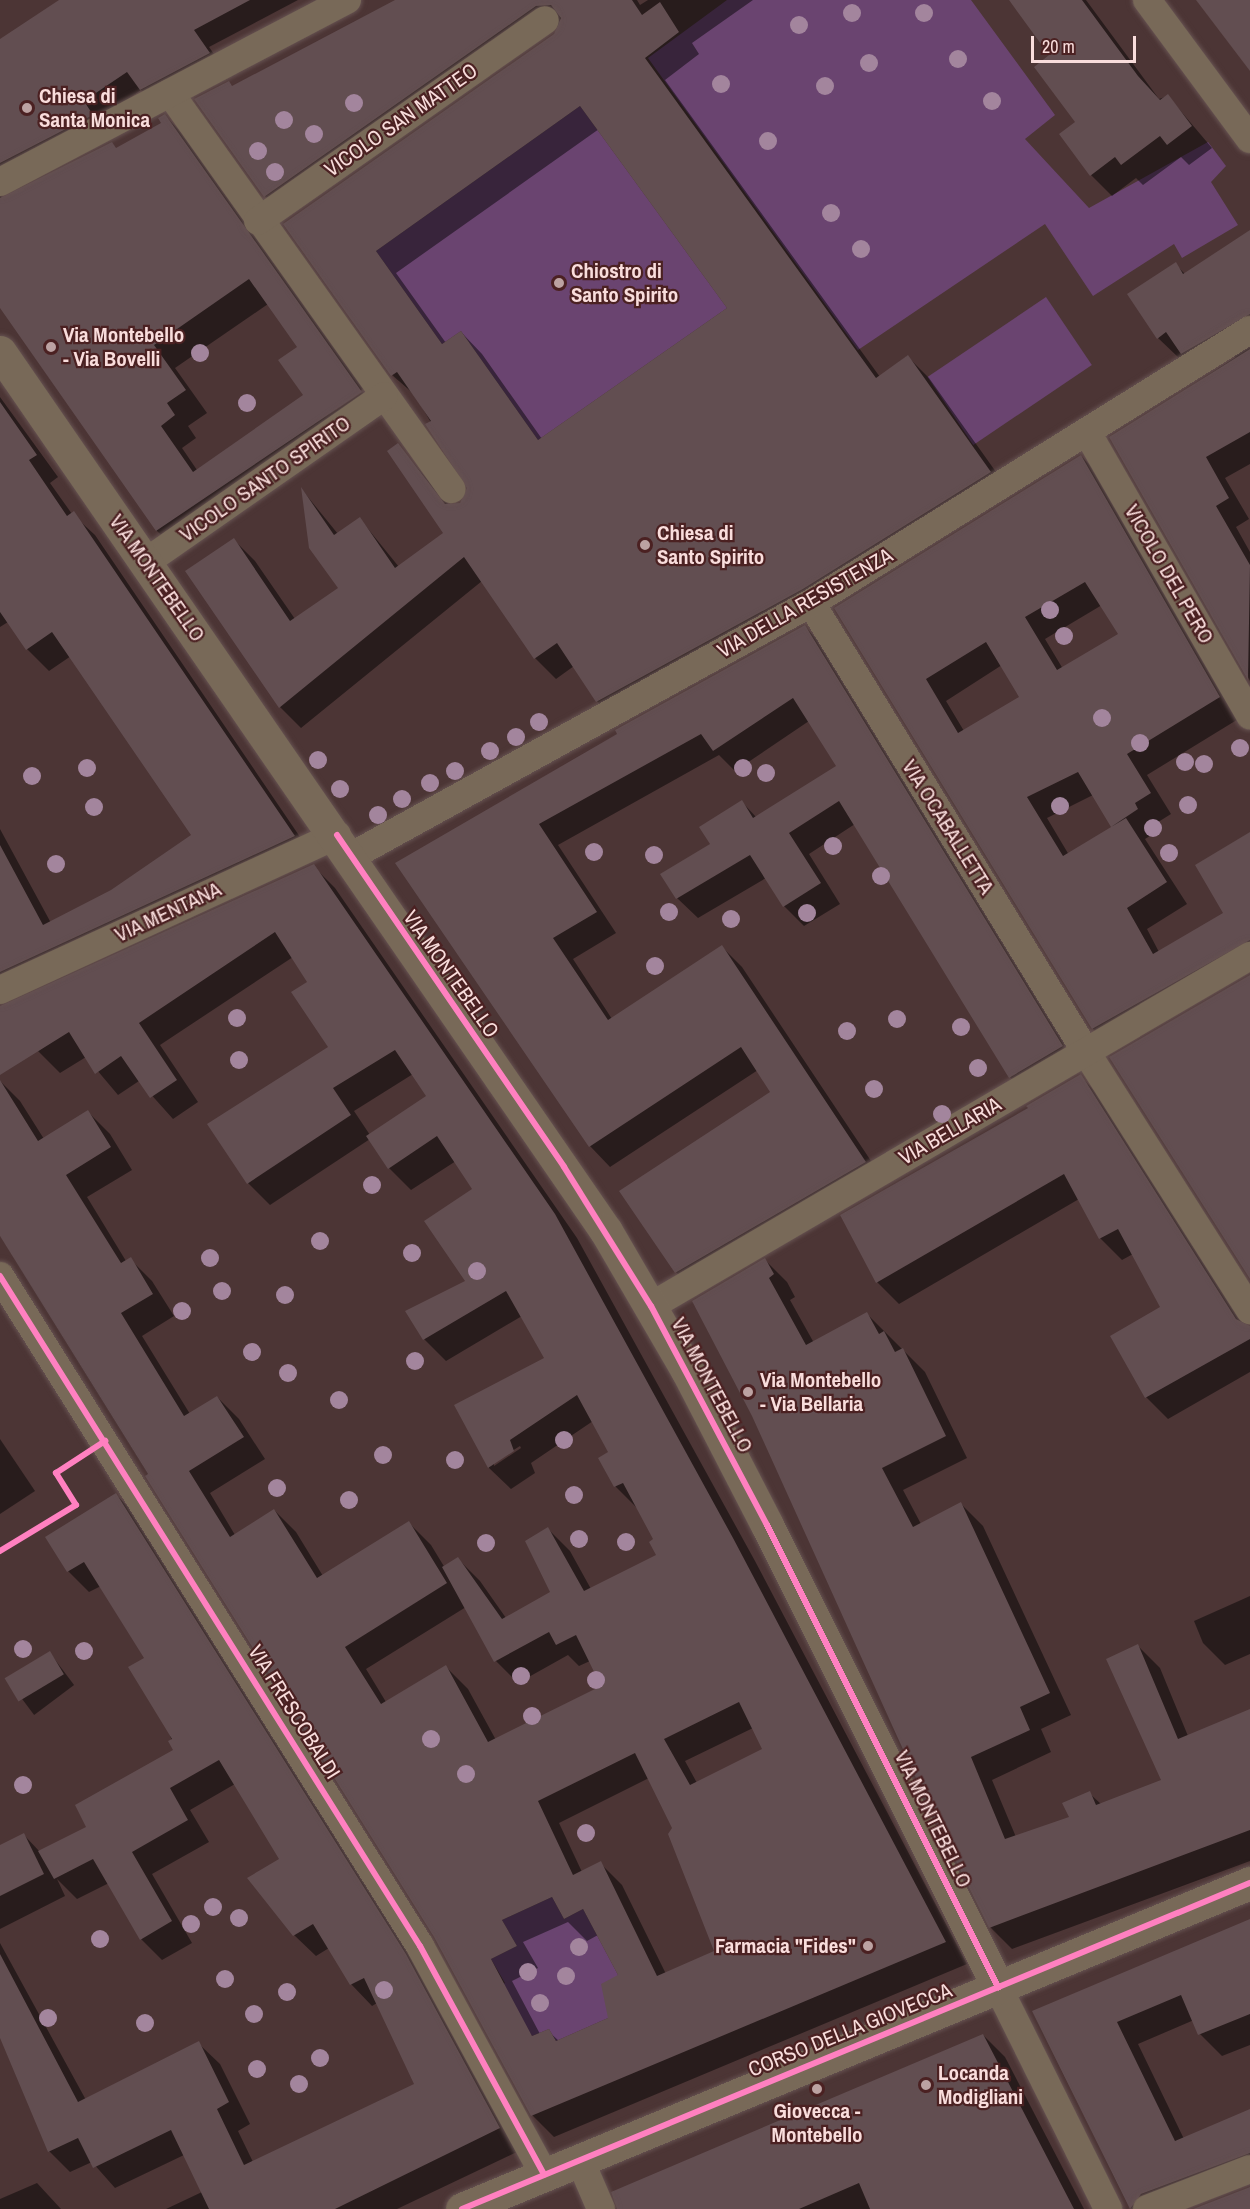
<!DOCTYPE html>
<html>
<head>
<meta charset="utf-8">
<style>
	body { margin:0 }
	#map { position:relative; width:1250px; height:2209px; overflow:hidden; background:#4c3535; font-family:"Archivo Narrow",sans-serif }
	div>[style] { position:absolute }
	.green>* { inset:0; background:#6a4470; transform-origin:0 0 }
	.shadow>* { inset:0; background:#0007; transform-origin:0 0 }
	.building>* { inset:0; background:#624e51; transform-origin:0 0 }
	.roads { filter:drop-shadow(0 0 2px #665251) drop-shadow(0 0 2px #665251) }
	.minor>* { height:28px; margin:-14px; padding:0 14px; transform-origin:14px; border-radius:14px; background:#786958 }
	.tertiary>* { height:33px; margin:-16.5px; padding:0 16.5px; transform-origin:16.5px; border-radius:16.5px; background:#786958 }
	.cycleway>* { height:6px; margin:-3px; padding:0 3px; transform-origin:3px; border-radius:3px; background:#ff80c0 }
	.trees>* { width:18px; height:18px; margin:-9px; border-radius:50%; background:#a3859d }
	.dots>* { width:16px; height:16px; translate:-50% -50%; box-sizing:border-box; border:3px solid #4b2122; border-radius:50% }
	span { translate:-50% -50%; white-space:nowrap; text-align:center; line-height:1.15; -webkit-text-stroke:4.5px #4b2122; paint-order:stroke }
	.poi-label { font-size:21px; color:#f9dddc; font-weight:700 }
	.left { translate:0 -50%; text-align:left }
	.right { translate:-100% -50%; text-align:right }
	.street-label { font-size:21px; color:#f9dddc }
	.scale { position:absolute; left:1031px; top:36px; width:105px; height:27px; box-sizing:border-box; border:3px solid #f9dddc; border-top:0; padding-left:8px; font-size:18px; line-height:21px; white-space:nowrap; color:#f9dddc; -webkit-text-stroke:4px #4b2122; paint-order:stroke }
</style>
</head>
<body>
<div id="map">
	<div class="green">
		<div style="clip-path:polygon(727px 0,971px 0,1055px 115px,1025px 139px,1089px 208px,1208px 142px,1226px 166px,1211px 182px,1238px 225px,1182px 258px,1174px 244px,1093px 296px,1045px 224px,858px 350px,648px 58px)"></div>
		<div style="clip-path:polygon(580px 106px,727px 308px,538px 440px,461px 331px,442px 344px,376px 251px)"></div>
		<div style="left:1046px;top:297px;width:82px;height:143px;rotate:56deg"></div>
		<div style="clip-path:polygon(552px 1897px,564px 1919px,583px 1909px,618px 1975px,608px 2018px,556px 2041px,549px 2029px,532px 2036px,498px 1987px,505px 1983px,491px 1959px,517px 1946px,502px 1920px)"></div>
	</div>
	<div class="shadow">
		<div style="clip-path:polygon(evenodd,62px 0,298px 0,209px 47px,225px 70px,157px 106px,141px 90px,2px 191px,1px 199px,117px 149px,164px 123px,165px 116px,187px 138px,364px 388px,323px 419px,366px 390px,383px 414px,180px 553px,157px 531px,0 305px,0 41px,62px 0,268px 304px,299px 348px,305px 396px,197px 470px,182px 448px,196px 438px,188px 426px,207px 413px,175px 368px,268px 304px)"></div>
		<div style="clip-path:polygon(evenodd,397px 0,637px 0,640px 5px,648px 0,753px 0,692px 43px,699px 54px,665px 80px,880px 377px,907px 356px,929px 378px,1011px 493px,619px 723px,597px 701px,574px 666px,556px 679px,535px 658px,482px 581px,301px 728px,280px 707px,234px 540px,255px 561px,295px 619px,340px 589px,303px 491px,338px 534px,360px 519px,399px 567px,445px 534px,398px 445px,449px 505px,461px 504px,469px 488px,415px 395px,392px 375px,285px 224px,556px 34px,560px 25px,286px 217px,265px 196px,233px 87px,397px 0,599px 129px,729px 309px,542px 439px,482px 354px,461px 332px,446px 343px,396px 273px,599px 129px)"></div>
		<div style="clip-path:polygon(1010px 0,1086px 0,1159px 99px,1168px 96px,1212px 148px,1189px 165px,1181px 157px,1143px 185px,1136px 178px,1112px 196px,1091px 175px,1077px 122px,1052px 56px)"></div>
		<div style="clip-path:polygon(1250px 232px,1250px 464px,1225px 478px,1249px 519px,1236px 527px,1250px 552px,1250px 681px,1111px 438px,1236px 357px,1179px 358px,1158px 338px,1175px 264px,1185px 274px)"></div>
		<div style="clip-path:polygon(0 397px,58px 477px,50px 483px,72px 514px,95px 535px,315px 859px,0 999px,0 829px,51px 923px,111px 891px,193px 835px,71px 656px,49px 671px,27px 649px,8px 622px,0 627px)"></div>
		<div style="clip-path:polygon(evenodd,1081px 456px,1102px 477px,1240px 718px,1147px 775px,1171px 814px,1155px 824px,1158px 831px,1145px 839px,1187px 904px,1147px 929px,1159px 952px,1225px 913px,1250px 834px,1250px 970px,1114px 1049px,1093px 1029px,836px 609px,1081px 456px,1102px 605px,1120px 634px,1063px 669px,1045px 639px,1102px 605px,1081px 456px,1002px 665px,1021px 697px,964px 731px,946px 701px,1002px 665px,1081px 456px,1093px 795px,1113px 827px,1069px 855px,1047px 818px,1093px 795px)"></div>
		<div style="clip-path:polygon(805px 627px,825px 647px,1082px 1067px,1031px 1097px,1010px 1077px,855px 824px,809px 854px,840px 904px,804px 926px,784px 906px,766px 878px,698px 918px,677px 898px,742px 802px,757px 818px,838px 766px,809px 721px,735px 771px,719px 755px,558px 845px,616px 933px,573px 959px,612px 1019px,722px 947px,742px 967px,885px 1182px,696px 1293px,676px 1272px,772px 1092px,758px 1070px,610px 1167px,590px 1146px,397px 863px)"></div>
		<div style="clip-path:polygon(evenodd,313px 866px,335px 888px,577px 1238px,755px 1561px,967px 1964px,554px 2137px,532px 2115px,435px 1936px,0 1235px,0 1081px,20px 1101px,44px 1139px,88px 1112px,110px 1134px,132px 1170px,87px 1197px,126px 1261px,130px 1259px,152px 1281px,174px 1316px,142px 1336px,190px 1414px,217px 1397px,239px 1419px,265px 1459px,210px 1493px,235px 1535px,274px 1510px,296px 1532px,323px 1576px,409px 1523px,431px 1545px,445px 1568px,458px 1559px,480px 1581px,506px 1618px,552px 1593px,548px 1529px,570px 1551px,591px 1589px,658px 1556px,655px 1540px,638px 1509px,616px 1487px,600px 1459px,610px 1453px,593px 1421px,531px 1463px,535px 1473px,511px 1489px,489px 1468px,456px 1405px,546px 1359px,522px 1316px,446px 1361px,424px 1339px,468px 1282px,474px 1189px,456px 1161px,411px 1190px,389px 1168px,370px 1139px,270px 1205px,248px 1183px,209px 1124px,330px 1048px,309px 982px,293px 957px,160px 1045px,198px 1102px,173px 1119px,139px 1081px,118px 1095px,86px 1057px,60px 1073px,38px 1051px,313px 866px,413px 1074px,428px 1096px,370px 1135px,354px 1111px,413px 1074px,313px 866px,520px 1446px,521px 1448px,494px 1466px,494px 1462px,520px 1446px,313px 866px,466px 1607px,496px 1661px,518px 1683px,568px 1655px,579px 1666px,590px 1661px,603px 1686px,496px 1740px,468px 1689px,446px 1667px,386px 1702px,366px 1669px,466px 1607px,313px 866px,753px 1728px,764px 1750px,697px 1783px,685px 1761px,753px 1728px,313px 866px,649px 1778px,674px 1828px,716px 1951px,666px 1974px,622px 1885px,600px 1863px,582px 1872px,559px 1823px,649px 1778px,313px 866px,568px 1922px,587px 1941px,598px 1935px,620px 1976px,610px 2019px,559px 2041px,548px 2031px,540px 2034px,512px 1981px,538px 1968px,523px 1942px,568px 1922px)"></div>
		<div style="clip-path:polygon(1080px 1076px,1102px 1098px,1250px 1331px,1250px 1372px,1168px 1419px,1146px 1397px,1162px 1308px,1133px 1254px,1122px 1260px,1100px 1238px,1079px 1199px,899px 1304px,877px 1282px,1030px 1109px)"></div>
		<div style="clip-path:polygon(765px 1260px,787px 1282px,795px 1297px,790px 1300px,814px 1343px,867px 1314px,925px 1372px,967px 1458px,903px 1490px,921px 1524px,961px 1504px,983px 1526px,1071px 1715px,1041px 1729px,1051px 1752px,992px 1780px,1016px 1837px,1071px 1818px,1089px 1793px,1101px 1804px,1163px 1781px,1138px 1646px,1160px 1668px,1188px 1736px,1250px 1710px,1250px 1861px,1012px 1949px,990px 1927px,753px 1416px)"></div>
		<div style="clip-path:polygon(0 1439px,35px 1491px,0 1514px)"></div>
		<div style="clip-path:polygon(116px 1495px,138px 1516px,427px 1977px,521px 2150px,397px 2209px,166px 2209px,202px 2192px,184px 2155px,115px 2188px,92px 2162px,70px 2172px,49px 2151px,0 2034px,0 1943px,86px 2100px,198px 2043px,220px 2064px,250px 2124px,238px 2131px,253px 2162px,416px 2085px,377px 2003px,372px 2006px,351px 1984px,329px 1948px,316px 1956px,294px 1935px,281px 1859px,235px 1784px,190px 1810px,209px 1842px,152px 1874px,192px 1943px,162px 1960px,141px 1939px,109px 1883px,77px 1899px,57px 1879px,65px 1896px,0 1929px,0 1847px,24px 1835px,40px 1852px,88px 1827px,175px 1751px,146px 1659px,101px 1586px,89px 1592px,68px 1571px)"></div>
		<div style="clip-path:polygon(1250px 1596px,1250px 1654px,1225px 1665px,1203px 1643px,1194px 1621px)"></div>
		<div style="left:50px;top:1653px;width:40px;height:50px;rotate:53deg"></div>
		<div style="clip-path:polygon(1250px 1921px,1250px 2045px,1222px 2056px,1200px 2034px,1194px 2020px,1138px 2044px,1184px 2139px,1250px 2111px,1250px 2182px,1179px 2209px,1132px 2209px,1034px 2012px)"></div>
		<div style="clip-path:polygon(983px 2035px,1005px 2057px,1084px 2209px,619px 2209px)"></div>
		<div style="clip-path:polygon(37px 2183px,61px 2209px,0 2209px,0 2199px)"></div>
	</div>
	<div class="building">
		<div style="clip-path:polygon(59px 0,250px 0,194px 30px,210px 53px,140px 90px,127px 72px,84px 101px,93px 115px,0 163px,0 39px)"></div>
		<div style="clip-path:polygon(evenodd,395px 0,632px 0,642px 15px,660px 2px,679px 32px,645px 58px,876px 378px,908px 355px,991px 472px,803px 589px,596px 702px,557px 643px,534px 659px,464px 557px,279px 708px,185px 571px,234px 538px,290px 621px,338px 588px,309px 548px,301px 487px,334px 535px,360px 517px,395px 568px,443px 533px,387px 451px,398px 443px,445px 504px,460px 503px,467px 488px,425px 424px,431px 421px,397px 372px,391px 376px,283px 224px,554px 34px,561px 18px,551px 5px,536px 6px,264px 197px,194px 99px,229px 81px,232px 86px,395px 0,580px 106px,727px 308px,538px 440px,461px 331px,442px 344px,376px 251px,580px 106px)"></div>
		<div style="clip-path:polygon(1009px 0,1082px 0,1138px 76px,1160px 100px,1168px 94px,1192px 126px,1167px 145px,1160px 136px,1121px 165px,1115px 157px,1090px 176px,1059px 134px,1075px 122px,1034px 67px,1049px 55px)"></div>
		<div style="clip-path:polygon(1196px 0,1250px 0,1250px 71px)"></div>
		<div style="clip-path:polygon(evenodd,165px 114px,362px 392px,156px 531px,0 308px,0 198px,112px 142px,116px 148px,161px 123px,158px 118px,165px 114px,249px 279px,297px 347px,278px 360px,303px 395px,193px 472px,161px 426px,175px 415px,167px 403px,186px 390px,154px 345px,249px 279px)"></div>
		<div style="clip-path:polygon(1250px 230px,1250px 314px,1181px 354px,1166px 332px,1157px 339px,1127px 294px,1176px 262px,1183px 274px)"></div>
		<div style="clip-path:polygon(1250px 349px,1250px 432px,1206px 457px,1229px 498px,1216px 506px,1250px 565px,1248px 680px,1109px 437px)"></div>
		<div style="clip-path:polygon(0 402px,37px 455px,29px 460px,67px 516px,74px 511px,295px 836px,0 972px,0 845px,43px 925px,111px 890px,191px 835px,52px 632px,26px 650px,0 612px)"></div>
		<div style="clip-path:polygon(evenodd,1081px 455px,1220px 697px,1127px 754px,1151px 793px,1135px 803px,1138px 809px,1111px 827px,1078px 772px,1027px 797px,1063px 856px,1126px 818px,1167px 882px,1127px 908px,1153px 954px,1223px 913px,1195px 865px,1250px 832px,1250px 940px,1092px 1029px,834px 608px,1081px 455px,1085px 582px,1118px 634px,1057px 670px,1025px 617px,1085px 582px,1081px 455px,986px 642px,1019px 697px,958px 733px,926px 679px,986px 642px)"></div>
		<div style="clip-path:polygon(805px 625px,1063px 1046px,1009px 1078px,839px 801px,789px 833px,821px 883px,783px 907px,750px 855px,676px 899px,660px 874px,710px 844px,699px 827px,742px 800px,753px 818px,836px 766px,793px 698px,713px 751px,701px 734px,539px 824px,597px 912px,553px 938px,608px 1020px,722px 945px,866px 1162px,675px 1273px,619px 1191px,770px 1092px,741px 1047px,589px 1147px,395px 863px,617px 734px,615px 730px)"></div>
		<div style="clip-path:polygon(evenodd,314px 864px,555px 1214px,733px 1538px,946px 1942px,531px 2116px,434px 1937px,145px 1476px,148px 1474px,0 1236px,0 1080px,38px 1141px,88px 1110px,111px 1147px,66px 1175px,121px 1263px,131px 1257px,153px 1294px,121px 1313px,184px 1416px,217px 1396px,244px 1437px,189px 1471px,230px 1537px,274px 1509px,317px 1578px,409px 1521px,447px 1583px,345px 1647px,381px 1704px,446px 1665px,488px 1742px,601px 1686px,576px 1635px,556px 1645px,549px 1632px,494px 1662px,442px 1567px,458px 1557px,502px 1619px,550px 1592px,525px 1541px,548px 1527px,584px 1591px,656px 1555px,649px 1542px,653px 1539px,623px 1483px,614px 1487px,598px 1458px,608px 1452px,577px 1395px,510px 1440px,514px 1451px,488px 1468px,454px 1405px,544px 1358px,506px 1291px,423px 1340px,405px 1311px,465px 1281px,424px 1221px,472px 1189px,437px 1136px,388px 1169px,366px 1136px,426px 1096px,395px 1050px,333px 1088px,351px 1115px,247px 1184px,207px 1124px,328px 1047px,291px 992px,307px 982px,275px 932px,139px 1023px,177px 1080px,150px 1098px,121px 1056px,95px 1074px,69px 1032px,0 1075px,0 1006px,314px 864px,739px 1702px,762px 1749px,690px 1785px,664px 1739px,739px 1702px,314px 864px,635px 1753px,672px 1828px,668px 1834px,714px 1951px,657px 1976px,601px 1861px,573px 1875px,538px 1801px,635px 1753px,314px 864px,552px 1897px,564px 1919px,583px 1909px,618px 1975px,601px 1984px,608px 2018px,556px 2041px,549px 2029px,532px 2036px,491px 1959px,517px 1946px,502px 1920px,552px 1897px)"></div>
		<div style="clip-path:polygon(1250px 975px,1250px 1279px,1109px 1057px)"></div>
		<div style="clip-path:polygon(1081px 1074px,1236px 1319px,1250px 1326px,1250px 1339px,1145px 1398px,1110px 1336px,1160px 1307px,1118px 1229px,1099px 1239px,1064px 1174px,876px 1283px,840px 1215px,1028px 1108px,1026px 1106px)"></div>
		<div style="clip-path:polygon(765px 1258px,774px 1274px,769px 1278px,806px 1345px,867px 1312px,879px 1334px,884px 1331px,895px 1352px,903px 1348px,946px 1436px,882px 1468px,913px 1527px,961px 1502px,1050px 1693px,1020px 1707px,1030px 1730px,971px 1757px,1005px 1839px,1069px 1817px,1062px 1803px,1090px 1791px,1096px 1805px,1161px 1780px,1106px 1659px,1138px 1644px,1178px 1739px,1250px 1709px,1250px 1830px,989px 1928px,930px 1809px,752px 1416px,692px 1301px)"></div>
		<div style="clip-path:polygon(116px 1493px,406px 1954px,500px 2128px,335px 2209px,209px 2209px,171px 2130px,93px 2168px,78px 2138px,48px 2152px,0 2038px,0 1954px,78px 2102px,199px 2041px,229px 2102px,217px 2109px,244px 2165px,414px 2084px,364px 1978px,350px 1985px,313px 1924px,293px 1936px,247px 1878px,279px 1859px,219px 1760px,170px 1788px,188px 1820px,132px 1852px,172px 1921px,140px 1940px,93px 1859px,54px 1879px,38px 1851px,86px 1827px,75px 1805px,173px 1750px,168px 1741px,172px 1739px,128px 1667px,144px 1658px,84px 1562px,67px 1572px,45px 1537px)"></div>
		<div style="left:50px;top:1651px;width:27px;height:53px;rotate:59deg"></div>
		<div style="clip-path:polygon(24px 1833px,44px 1874px,0 1896px,0 1845px)"></div>
		<div style="clip-path:polygon(1250px 1919px,1250px 2014px,1198px 2035px,1181px 1995px,1117px 2022px,1175px 2141px,1250px 2109px,1250px 2153px,1141px 2194px,1130px 2209px,1032px 2011px)"></div>
		<div style="clip-path:polygon(983px 2034px,1074px 2209px,870px 2209px,859px 2183px,799px 2209px,617px 2209px,611px 2192px)"></div>
		<div style="clip-path:polygon(1250px 2187px,1250px 2209px,1193px 2209px)"></div>
	</div>
	<div class="roads">
		<div class="minor">
			<div style="left:1147px;top:0;width:173px;rotate:53.5deg"></div>
			<div style="left:170px;top:93px;width:486px;rotate:54.6deg"></div>
			<div style="left:0;top:182px;width:392px;rotate:-27.7deg"></div>
			<div style="left:258px;top:221px;width:350px;rotate:-35deg"></div>
			<div style="left:1087px;top:432px;width:327px;rotate:60.1deg"></div>
			<div style="left:146px;top:562px;width:290px;rotate:-34.9deg"></div>
			<div style="left:811px;top:603px;width:527px;rotate:58.51deg"></div>
			<div style="left:1086px;top:1052px;width:306px;rotate:57.6deg"></div>
			<div style="left:350px;top:857px;width:526px;rotate:-28.85deg"></div>
			<div style="left:811px;top:603px;width:517px;rotate:-31.88deg"></div>
			<div style="left:0;top:990px;width:371px;rotate:-24.7deg"></div>
			<div style="left:0;top:1276px;width:791px;rotate:57.92deg"></div>
			<div style="left:420px;top:1946px;width:260px;rotate:61.5deg"></div>
			<div style="left:651px;top:1306px;width:694px;rotate:-30.3deg"></div>
			<div style="left:998px;top:1987px;width:248px;rotate:63.6deg"></div>
			<div style="left:580px;top:2160px;width:53px;rotate:66.8deg"></div>
			<div style="left:1147px;top:2209px;width:110px;rotate:-21.2deg"></div>
		</div>
		<div class="tertiary">
			<div style="left:0;top:352px;width:1068px;rotate:55.42deg"></div>
			<div style="left:606px;top:1231px;width:161px;rotate:59.8deg"></div>
			<div style="left:687px;top:1370px;width:174px;rotate:62.7deg"></div>
			<div style="left:767px;top:1525px;width:517px;rotate:63.43deg"></div>
			<div style="left:462px;top:2209px;width:853px;rotate:-22.48deg"></div>
		</div>
	</div>
	<div class="cycleway">
		<div style="left:337px;top:835px;width:402px;rotate:55.6deg"></div>
		<div style="left:564px;top:1167px;width:164px;rotate:58deg"></div>
		<div style="left:651px;top:1306px;width:248px;rotate:62.1deg"></div>
		<div style="left:767px;top:1525px;width:517px;rotate:63.43deg"></div>
		<div style="left:0;top:1276px;width:791px;rotate:57.92deg"></div>
		<div style="left:420px;top:1946px;width:260px;rotate:61.5deg"></div>
		<div style="left:0;top:1551px;width:89px;rotate:-31.2deg"></div>
		<div style="left:76px;top:1505px;width:38px;rotate:-122deg"></div>
		<div style="left:56px;top:1473px;width:59px;rotate:-33.1deg"></div>
		<div style="left:462px;top:2209px;width:853px;rotate:-22.48deg"></div>
	</div>
	<div class="trees">
		<div style="left:852px;top:13px"></div>
		<div style="left:924px;top:13px"></div>
		<div style="left:799px;top:25px"></div>
		<div style="left:958px;top:59px"></div>
		<div style="left:869px;top:63px"></div>
		<div style="left:721px;top:84px"></div>
		<div style="left:825px;top:86px"></div>
		<div style="left:992px;top:101px"></div>
		<div style="left:354px;top:103px"></div>
		<div style="left:284px;top:120px"></div>
		<div style="left:314px;top:134px"></div>
		<div style="left:768px;top:141px"></div>
		<div style="left:258px;top:151px"></div>
		<div style="left:275px;top:172px"></div>
		<div style="left:831px;top:213px"></div>
		<div style="left:861px;top:249px"></div>
		<div style="left:200px;top:353px"></div>
		<div style="left:247px;top:403px"></div>
		<div style="left:1050px;top:610px"></div>
		<div style="left:1064px;top:636px"></div>
		<div style="left:1102px;top:718px"></div>
		<div style="left:539px;top:722px"></div>
		<div style="left:516px;top:737px"></div>
		<div style="left:1140px;top:743px"></div>
		<div style="left:1240px;top:748px"></div>
		<div style="left:490px;top:751px"></div>
		<div style="left:318px;top:760px"></div>
		<div style="left:1185px;top:762px"></div>
		<div style="left:1204px;top:764px"></div>
		<div style="left:87px;top:768px"></div>
		<div style="left:743px;top:768px"></div>
		<div style="left:455px;top:771px"></div>
		<div style="left:766px;top:773px"></div>
		<div style="left:32px;top:776px"></div>
		<div style="left:430px;top:783px"></div>
		<div style="left:340px;top:789px"></div>
		<div style="left:402px;top:799px"></div>
		<div style="left:1188px;top:805px"></div>
		<div style="left:1060px;top:806px"></div>
		<div style="left:94px;top:807px"></div>
		<div style="left:378px;top:815px"></div>
		<div style="left:1153px;top:828px"></div>
		<div style="left:833px;top:846px"></div>
		<div style="left:594px;top:852px"></div>
		<div style="left:1169px;top:853px"></div>
		<div style="left:654px;top:855px"></div>
		<div style="left:56px;top:864px"></div>
		<div style="left:881px;top:876px"></div>
		<div style="left:669px;top:912px"></div>
		<div style="left:807px;top:913px"></div>
		<div style="left:731px;top:919px"></div>
		<div style="left:655px;top:966px"></div>
		<div style="left:237px;top:1018px"></div>
		<div style="left:897px;top:1019px"></div>
		<div style="left:961px;top:1027px"></div>
		<div style="left:847px;top:1031px"></div>
		<div style="left:239px;top:1060px"></div>
		<div style="left:978px;top:1068px"></div>
		<div style="left:874px;top:1089px"></div>
		<div style="left:942px;top:1114px"></div>
		<div style="left:372px;top:1185px"></div>
		<div style="left:320px;top:1241px"></div>
		<div style="left:412px;top:1253px"></div>
		<div style="left:210px;top:1258px"></div>
		<div style="left:477px;top:1271px"></div>
		<div style="left:222px;top:1291px"></div>
		<div style="left:285px;top:1295px"></div>
		<div style="left:182px;top:1311px"></div>
		<div style="left:252px;top:1352px"></div>
		<div style="left:415px;top:1361px"></div>
		<div style="left:288px;top:1373px"></div>
		<div style="left:339px;top:1400px"></div>
		<div style="left:564px;top:1440px"></div>
		<div style="left:383px;top:1455px"></div>
		<div style="left:455px;top:1460px"></div>
		<div style="left:277px;top:1488px"></div>
		<div style="left:574px;top:1495px"></div>
		<div style="left:349px;top:1500px"></div>
		<div style="left:579px;top:1539px"></div>
		<div style="left:626px;top:1542px"></div>
		<div style="left:486px;top:1543px"></div>
		<div style="left:23px;top:1649px"></div>
		<div style="left:84px;top:1651px"></div>
		<div style="left:521px;top:1676px"></div>
		<div style="left:596px;top:1680px"></div>
		<div style="left:532px;top:1716px"></div>
		<div style="left:431px;top:1739px"></div>
		<div style="left:466px;top:1774px"></div>
		<div style="left:23px;top:1785px"></div>
		<div style="left:586px;top:1833px"></div>
		<div style="left:213px;top:1907px"></div>
		<div style="left:239px;top:1918px"></div>
		<div style="left:191px;top:1924px"></div>
		<div style="left:100px;top:1939px"></div>
		<div style="left:579px;top:1947px"></div>
		<div style="left:528px;top:1972px"></div>
		<div style="left:566px;top:1976px"></div>
		<div style="left:225px;top:1979px"></div>
		<div style="left:384px;top:1990px"></div>
		<div style="left:287px;top:1992px"></div>
		<div style="left:540px;top:2003px"></div>
		<div style="left:254px;top:2014px"></div>
		<div style="left:48px;top:2018px"></div>
		<div style="left:145px;top:2023px"></div>
		<div style="left:320px;top:2058px"></div>
		<div style="left:257px;top:2069px"></div>
		<div style="left:299px;top:2084px"></div>
	</div>
	<div class="dots">
		<div style="left:27px;top:108px;background:#bca2a2"></div>
		<div style="left:559px;top:283px;background:#bca2a2"></div>
		<div style="left:51px;top:347px;background:#bca2a2"></div>
		<div style="left:645px;top:545px;background:#bca2a2"></div>
		<div style="left:748px;top:1392px;background:#bca2a2"></div>
		<div style="left:868px;top:1946px;background:#bca2a2"></div>
		<div style="left:926px;top:2085px;background:#bca2a2"></div>
		<div style="left:817px;top:2089px;background:#bca2a2"></div>
	</div>
	<div class="poi-label">
		<span class="left" style="left:39px;top:108px">Chiesa di<br>Santa Monica</span>
		<span class="left" style="left:571px;top:283px">Chiostro di<br>Santo Spirito</span>
		<span class="left" style="left:63px;top:347px">Via Montebello<br>- Via Bovelli</span>
		<span class="left" style="left:657px;top:545px">Chiesa di<br>Santo Spirito</span>
		<span class="left" style="left:760px;top:1392px">Via Montebello<br>- Via Bellaria</span>
		<span class="right" style="left:856px;top:1946px">Farmacia "Fides"</span>
		<span class="left" style="left:938px;top:2085px">Locanda<br>Modigliani</span>
		<span style="left:817px;top:2123px">Giovecca -<br>Montebello</span>
	</div>
	<div class="street-label">
		<span style="left:401px;top:120px;rotate:-35deg">VICOLO SAN MATTEO</span>
		<span style="left:265px;top:479px;rotate:-35deg">VICOLO SANTO SPIRITO</span>
		<span style="left:1169px;top:574px;rotate:60deg">VICOLO DEL PERO</span>
		<span style="left:157px;top:578px;rotate:55deg">VIA MONTEBELLO</span>
		<span style="left:805px;top:603px;rotate:-30deg">VIA DELLA RESISTENZA</span>
		<span style="left:948px;top:827px;rotate:58deg">VIA OCABALLETTA</span>
		<span style="left:168px;top:912px;rotate:-25deg">VIA MENTANA</span>
		<span style="left:451px;top:974px;rotate:55deg">VIA MONTEBELLO</span>
		<span style="left:950px;top:1131px;rotate:-30deg">VIA BELLARIA</span>
		<span style="left:712px;top:1385px;rotate:62deg">VIA MONTEBELLO</span>
		<span style="left:294px;top:1712px;rotate:58deg">VIA FRESCOBALDI</span>
		<span style="left:933px;top:1819px;rotate:64deg">VIA MONTEBELLO</span>
		<span style="left:850px;top:2030px;rotate:-22deg">CORSO DELLA GIOVECCA</span>
	</div>
	<div class="scale">20 m</div>
</div>
</body>
</html>
